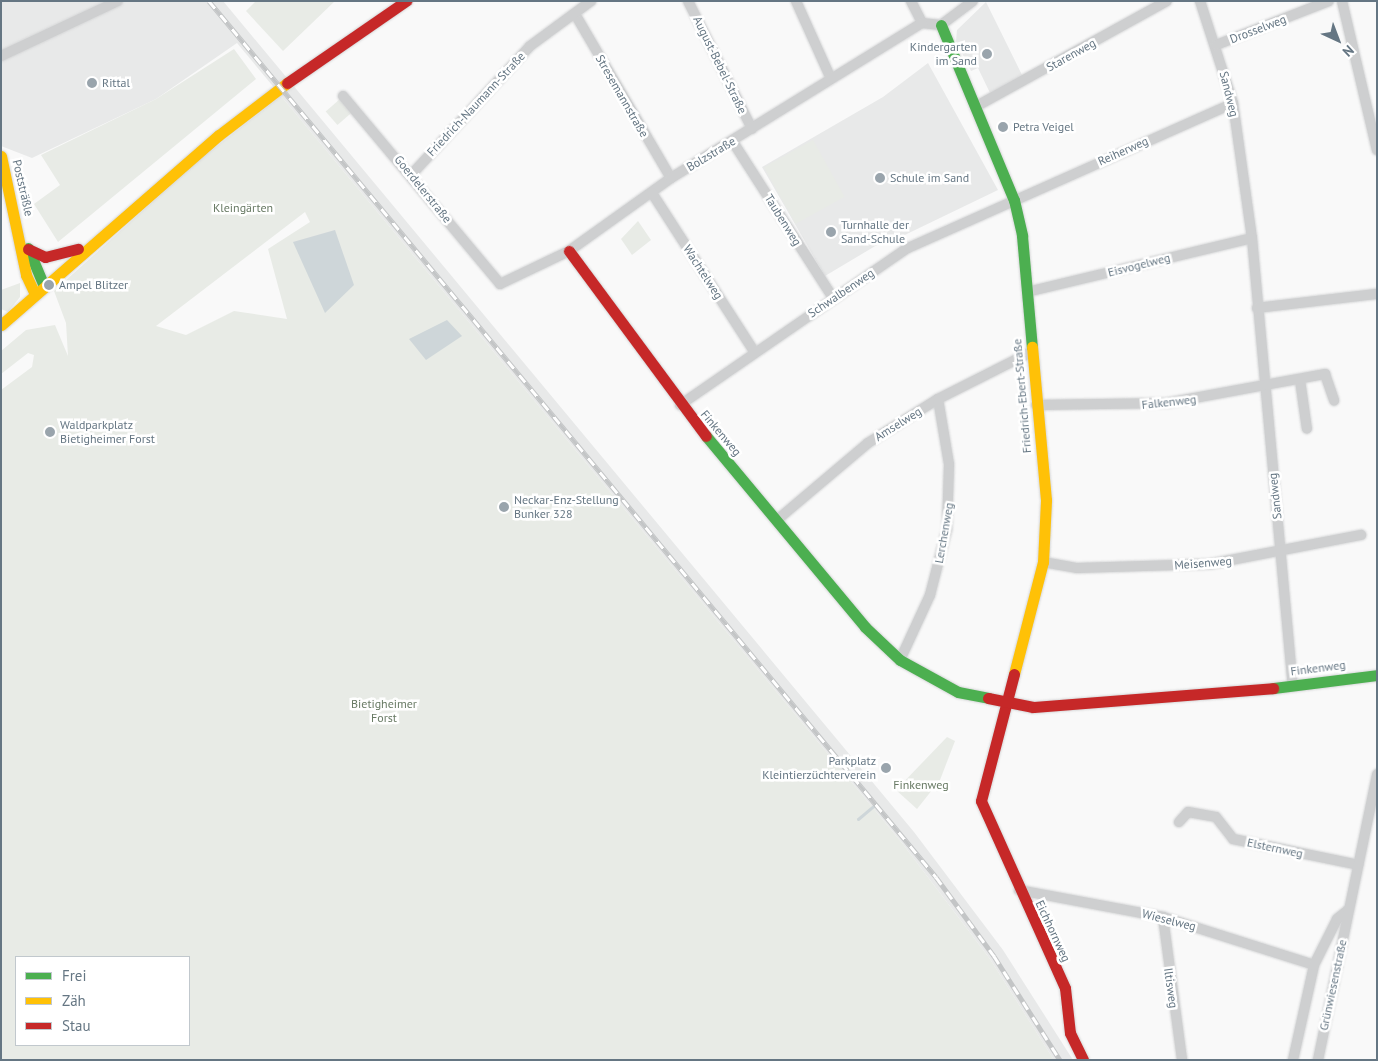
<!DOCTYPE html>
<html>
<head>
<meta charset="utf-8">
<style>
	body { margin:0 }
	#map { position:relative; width:1378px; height:1061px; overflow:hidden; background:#f9f9f9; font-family:"PT Sans",sans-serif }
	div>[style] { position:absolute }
	.built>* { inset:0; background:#e8e9e9 }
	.green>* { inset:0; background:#e8ebe6; transform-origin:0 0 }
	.water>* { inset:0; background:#ced6d9 }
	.stream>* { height:3px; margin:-1.5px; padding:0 1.5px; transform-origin:1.5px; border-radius:1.5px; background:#ced6d9 }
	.roads { filter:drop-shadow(0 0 1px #d5d6d7) drop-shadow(0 0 1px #d5d6d7) }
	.street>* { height:10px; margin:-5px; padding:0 5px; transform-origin:5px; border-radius:5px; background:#cecfd0 }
	.fast>* { height:11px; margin:-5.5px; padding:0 5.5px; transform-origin:5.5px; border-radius:5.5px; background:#4caf50 }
	.slow>* { height:11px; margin:-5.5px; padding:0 5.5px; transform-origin:5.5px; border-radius:5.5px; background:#ffc107 }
	.jam>* { height:11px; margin:-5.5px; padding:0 5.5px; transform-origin:5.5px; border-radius:5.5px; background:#c62828 }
	.rail>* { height:5px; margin-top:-2.5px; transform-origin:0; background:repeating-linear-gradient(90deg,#fff 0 9px,#c3c5c6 0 18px); box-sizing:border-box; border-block:1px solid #c3c5c6 }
	.dots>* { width:14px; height:14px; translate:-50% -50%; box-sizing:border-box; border:2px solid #fff; border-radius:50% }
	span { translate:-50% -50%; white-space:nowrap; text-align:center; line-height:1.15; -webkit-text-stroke:5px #fff; paint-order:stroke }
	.street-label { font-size:12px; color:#657683 }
	.poi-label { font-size:12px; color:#657683 }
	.right { translate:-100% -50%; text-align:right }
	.left { translate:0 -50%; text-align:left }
	.park-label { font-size:12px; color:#687a64 }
	.frame { position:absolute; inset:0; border:2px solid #657683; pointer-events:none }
	.legend { position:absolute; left:15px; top:956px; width:175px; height:90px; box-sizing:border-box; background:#fff; border:1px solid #c1c8cd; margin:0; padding:6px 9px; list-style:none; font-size:15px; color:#657683 }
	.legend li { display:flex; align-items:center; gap:10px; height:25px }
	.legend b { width:25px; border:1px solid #c1c8cd }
	.north { position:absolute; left:1313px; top:15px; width:50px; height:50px; -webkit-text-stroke:4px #fff; paint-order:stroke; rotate:137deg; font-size:14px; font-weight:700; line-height:20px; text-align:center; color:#657683 }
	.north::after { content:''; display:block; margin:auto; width:18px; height:22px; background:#657683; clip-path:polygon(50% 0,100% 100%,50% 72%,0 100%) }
</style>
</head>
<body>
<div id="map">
	<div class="built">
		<div style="clip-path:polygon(1px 1px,223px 1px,914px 832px,1003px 950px,1073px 1060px,1054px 1060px,990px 959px,902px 843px,237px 43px,156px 99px,32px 158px,1px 146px)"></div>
		<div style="clip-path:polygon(986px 2px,1023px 77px,990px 93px,978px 68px,971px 71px,956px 41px,957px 30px)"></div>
		<div style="clip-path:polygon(928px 63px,998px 190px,884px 245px,882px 242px,825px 276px,762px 167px,883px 97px)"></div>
	</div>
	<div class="green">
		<div style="clip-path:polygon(256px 1px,335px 1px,283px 51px,246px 11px)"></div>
		<div style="clip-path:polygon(234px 49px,256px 79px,58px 242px,34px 204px,60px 185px,41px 155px,156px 99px)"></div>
		<div style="clip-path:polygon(evenodd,281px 96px,902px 843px,990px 959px,1054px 1060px,1px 1060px,1px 390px,32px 367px,34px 355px,28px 353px,1px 374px,1px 351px,26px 330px,55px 325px,68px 356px,66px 323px,54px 291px,198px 161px,281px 96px,305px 212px,310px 222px,268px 249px,287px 319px,234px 311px,186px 335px,156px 326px,305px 212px,281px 96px,16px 957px,189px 957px,189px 1045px,16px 1045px,16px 957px)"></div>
		<div style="left:340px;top:99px;width:18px;height:19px;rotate:49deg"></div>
		<div style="left:813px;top:140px;width:65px;height:56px;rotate:61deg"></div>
		<div style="clip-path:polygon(638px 221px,651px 240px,632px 255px,621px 239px)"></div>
		<div style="clip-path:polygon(20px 283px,20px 297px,8px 312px,1px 309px,1px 290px)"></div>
		<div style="clip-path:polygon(947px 737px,955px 741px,940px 780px,917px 809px,896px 790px)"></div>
	</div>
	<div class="water">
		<div style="clip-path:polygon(335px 230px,354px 285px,325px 313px,293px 242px)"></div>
		<div style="clip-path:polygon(447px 320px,462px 336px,426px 360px,409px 339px)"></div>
	</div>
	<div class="stream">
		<div style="left:858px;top:819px;width:23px;rotate:-40deg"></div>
	</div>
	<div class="roads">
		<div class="street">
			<div style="left:688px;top:1px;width:143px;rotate:63.4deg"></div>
			<div style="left:796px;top:1px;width:85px;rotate:65.8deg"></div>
			<div style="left:911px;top:1px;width:25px;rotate:63deg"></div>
			<div style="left:1200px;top:1px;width:107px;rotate:72.1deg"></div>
			<div style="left:1233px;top:103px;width:136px;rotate:82deg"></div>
			<div style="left:1252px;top:238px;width:449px;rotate:84.8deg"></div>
			<div style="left:1342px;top:1px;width:153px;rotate:76.8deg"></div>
			<div style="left:575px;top:14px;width:190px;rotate:59.7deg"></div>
			<div style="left:922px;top:23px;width:19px;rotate:6deg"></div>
			<div style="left:941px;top:25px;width:40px;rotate:-37deg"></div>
			<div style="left:1216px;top:45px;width:121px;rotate:-21.3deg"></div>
			<div style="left:1px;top:56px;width:129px;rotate:-25.2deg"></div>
			<div style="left:343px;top:96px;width:245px;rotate:50.1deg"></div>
			<div style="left:500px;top:284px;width:76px;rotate:-25.6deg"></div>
			<div style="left:569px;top:251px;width:125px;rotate:-35.6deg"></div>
			<div style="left:671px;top:178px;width:295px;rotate:-31.7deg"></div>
			<div style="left:975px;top:107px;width:219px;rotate:-28.9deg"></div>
			<div style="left:733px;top:142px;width:185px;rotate:57.3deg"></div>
			<div style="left:412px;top:174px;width:174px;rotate:-47.3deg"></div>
			<div style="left:530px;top:46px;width:76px;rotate:-36.4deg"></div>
			<div style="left:652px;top:193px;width:188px;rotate:57.2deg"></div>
			<div style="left:1027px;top:292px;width:231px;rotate:-13.5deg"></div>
			<div style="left:1257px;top:308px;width:121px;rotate:-6.7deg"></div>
			<div style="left:1300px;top:380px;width:49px;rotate:81.9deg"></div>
			<div style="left:680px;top:405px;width:277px;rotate:-34.6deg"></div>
			<div style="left:908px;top:248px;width:356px;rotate:-24deg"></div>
			<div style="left:1036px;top:405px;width:131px;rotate:-0.9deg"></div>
			<div style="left:1167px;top:403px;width:161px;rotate:-10.4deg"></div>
			<div style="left:1325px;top:374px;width:28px;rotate:71deg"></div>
			<div style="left:777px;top:520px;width:119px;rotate:-40.2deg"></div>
			<div style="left:868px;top:443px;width:83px;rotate:-32.2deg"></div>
			<div style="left:938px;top:399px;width:106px;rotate:-26.8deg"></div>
			<div style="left:1043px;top:562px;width:35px;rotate:10deg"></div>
			<div style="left:1077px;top:568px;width:133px;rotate:-1.7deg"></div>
			<div style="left:1210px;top:564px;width:154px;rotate:-10.9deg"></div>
			<div style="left:900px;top:660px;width:72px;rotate:-65.2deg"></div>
			<div style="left:930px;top:595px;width:68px;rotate:-75.6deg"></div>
			<div style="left:947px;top:529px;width:65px;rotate:-88.2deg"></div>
			<div style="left:949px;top:464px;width:66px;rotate:-99.6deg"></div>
			<div style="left:1179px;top:822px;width:13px;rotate:-48deg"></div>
			<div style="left:1188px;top:812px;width:28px;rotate:10deg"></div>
			<div style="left:1216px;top:817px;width:28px;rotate:52deg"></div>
			<div style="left:1233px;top:839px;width:128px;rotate:11.7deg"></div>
			<div style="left:1019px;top:890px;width:147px;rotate:10.6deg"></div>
			<div style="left:1163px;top:917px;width:158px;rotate:17.6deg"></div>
			<div style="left:1163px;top:917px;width:144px;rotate:82.4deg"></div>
			<div style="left:1293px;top:1060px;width:97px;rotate:-77.5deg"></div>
			<div style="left:1314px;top:965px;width:51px;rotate:-63.4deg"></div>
			<div style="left:1337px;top:919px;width:14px;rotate:-39deg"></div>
			<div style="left:1318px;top:1060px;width:292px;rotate:-78.3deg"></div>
		</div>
		<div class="fast">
			<div style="left:941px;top:25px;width:190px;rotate:67.4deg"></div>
			<div style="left:1014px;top:200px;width:37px;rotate:77deg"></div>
			<div style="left:1022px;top:236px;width:111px;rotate:84.9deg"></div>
			<div style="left:28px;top:248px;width:41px;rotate:67.2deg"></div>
			<div style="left:706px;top:436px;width:249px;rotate:50.2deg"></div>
			<div style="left:865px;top:627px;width:48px;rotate:43.3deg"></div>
			<div style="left:900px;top:660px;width:66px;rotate:28.9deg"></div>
			<div style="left:958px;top:692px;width:31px;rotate:11deg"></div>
			<div style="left:1273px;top:688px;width:105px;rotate:-7.1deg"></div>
		</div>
		<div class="slow">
			<div style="left:1px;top:156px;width:122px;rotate:78.1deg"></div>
			<div style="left:26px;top:275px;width:21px;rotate:65deg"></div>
			<div style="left:1px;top:325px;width:289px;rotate:-41.1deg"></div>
			<div style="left:219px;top:135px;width:86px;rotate:-37.4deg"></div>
			<div style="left:1014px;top:674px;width:116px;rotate:-75.5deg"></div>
			<div style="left:1043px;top:562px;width:62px;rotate:-87.2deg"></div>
			<div style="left:1046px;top:500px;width:154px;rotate:-95.2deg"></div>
		</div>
		<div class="jam">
			<div style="left:287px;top:83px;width:145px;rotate:-34.6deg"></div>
			<div style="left:28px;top:249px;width:19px;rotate:25deg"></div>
			<div style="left:45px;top:257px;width:34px;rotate:-14deg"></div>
			<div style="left:569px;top:251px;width:230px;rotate:53.5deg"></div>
			<div style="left:1014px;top:674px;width:131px;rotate:104.6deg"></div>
			<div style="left:981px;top:801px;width:205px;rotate:65.8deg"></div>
			<div style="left:1065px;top:988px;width:45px;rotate:83.7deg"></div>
			<div style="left:1070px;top:1033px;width:30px;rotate:64deg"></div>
			<div style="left:988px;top:698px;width:46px;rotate:11.3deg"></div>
			<div style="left:1033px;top:707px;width:241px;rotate:-4.5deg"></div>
		</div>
	</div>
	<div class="rail">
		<div style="left:209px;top:1px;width:1138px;rotate:50.31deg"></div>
		<div style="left:936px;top:877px;width:98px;rotate:53.7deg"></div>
		<div style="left:994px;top:956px;width:123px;rotate:57.6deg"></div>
	</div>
	<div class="dots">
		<div style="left:987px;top:54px;background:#99a4ac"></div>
		<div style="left:92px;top:83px;background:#99a4ac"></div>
		<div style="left:1003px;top:127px;background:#99a4ac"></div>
		<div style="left:880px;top:178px;background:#99a4ac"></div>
		<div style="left:831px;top:232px;background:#99a4ac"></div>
		<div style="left:49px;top:285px;background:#99a4ac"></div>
		<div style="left:50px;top:432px;background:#99a4ac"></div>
		<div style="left:504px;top:507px;background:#99a4ac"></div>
		<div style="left:886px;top:768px;background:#99a4ac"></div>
	</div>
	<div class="street-label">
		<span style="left:1258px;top:29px;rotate:-21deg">Drosselweg</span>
		<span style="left:1071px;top:55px;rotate:-29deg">Starenweg</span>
		<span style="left:720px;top:65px;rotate:64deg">August-Bebel-Straße</span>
		<span style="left:1229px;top:94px;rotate:76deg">Sandweg</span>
		<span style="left:622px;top:96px;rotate:60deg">Stresemannstraße</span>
		<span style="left:476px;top:104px;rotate:-47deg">Friedrich-Naumann-Straße</span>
		<span style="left:1123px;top:151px;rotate:-24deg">Reiherweg</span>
		<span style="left:711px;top:154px;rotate:-31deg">Bolzstraße</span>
		<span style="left:23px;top:188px;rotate:77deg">Poststräßle</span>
		<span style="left:423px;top:189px;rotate:51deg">Goerdelerstraße</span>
		<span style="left:783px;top:220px;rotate:58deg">Taubenweg</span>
		<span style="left:1139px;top:265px;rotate:-14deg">Eisvogelweg</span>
		<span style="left:703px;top:272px;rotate:57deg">Wachtelweg</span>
		<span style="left:841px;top:293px;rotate:-34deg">Schwalbenweg</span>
		<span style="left:1022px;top:396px;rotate:-95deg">Friedrich-Ebert-Straße</span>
		<span style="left:1169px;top:402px;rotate:-6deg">Falkenweg</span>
		<span style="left:898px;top:424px;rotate:-32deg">Amselweg</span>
		<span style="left:721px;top:433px;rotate:50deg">Finkenweg</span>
		<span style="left:1275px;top:496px;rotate:-96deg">Sandweg</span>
		<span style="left:944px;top:533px;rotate:-80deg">Lerchenweg</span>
		<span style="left:1203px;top:563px;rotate:-5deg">Meisenweg</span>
		<span style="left:1318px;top:668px;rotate:-7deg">Finkenweg</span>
		<span style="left:1275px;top:848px;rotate:12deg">Elsternweg</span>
		<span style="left:1169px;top:920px;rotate:14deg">Wieselweg</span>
		<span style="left:1053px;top:931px;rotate:65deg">Eichhornweg</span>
		<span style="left:1333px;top:985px;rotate:-78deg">Grünwiesenstraße</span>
		<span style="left:1171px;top:988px;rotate:82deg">Iltisweg</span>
	</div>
	<div class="poi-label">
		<span class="right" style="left:977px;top:54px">Kindergarten<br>im Sand</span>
		<span class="left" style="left:102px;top:83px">Rittal</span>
		<span class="left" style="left:1013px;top:127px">Petra Veigel</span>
		<span class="left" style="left:890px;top:178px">Schule im Sand</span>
		<span class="left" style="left:841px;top:232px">Turnhalle der<br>Sand-Schule</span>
		<span class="left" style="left:59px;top:285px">Ampel Blitzer</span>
		<span class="left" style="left:60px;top:432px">Waldparkplatz<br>Bietigheimer Forst</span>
		<span class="left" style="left:514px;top:507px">Neckar-Enz-Stellung<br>Bunker 328</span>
		<span class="right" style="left:876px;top:768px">Parkplatz<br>Kleintierzüchterverein</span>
	</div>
	<div class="park-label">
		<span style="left:243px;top:208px">Kleingärten</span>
		<span style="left:384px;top:711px">Bietigheimer<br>Forst</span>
		<span style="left:921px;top:785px">Finkenweg</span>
	</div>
	<div class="frame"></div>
	<ul class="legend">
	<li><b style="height:6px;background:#4caf50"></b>Frei</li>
	<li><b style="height:6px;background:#ffc107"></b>Zäh</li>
	<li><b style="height:6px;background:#c62828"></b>Stau</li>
	</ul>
	<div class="north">N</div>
</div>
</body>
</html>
